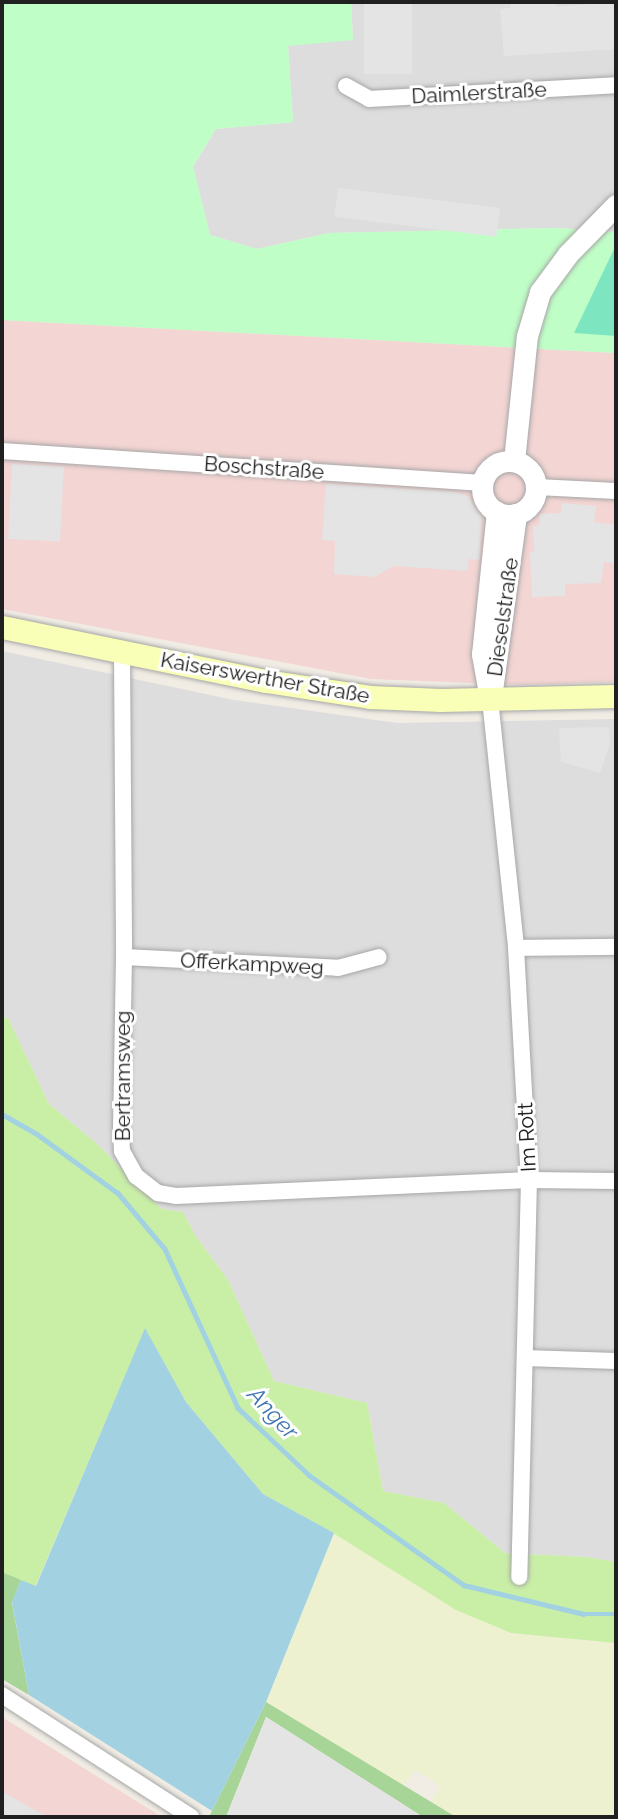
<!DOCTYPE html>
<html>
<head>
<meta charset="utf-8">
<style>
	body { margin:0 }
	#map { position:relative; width:618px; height:1819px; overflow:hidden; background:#f1ede5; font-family:Raleway,sans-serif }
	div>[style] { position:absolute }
	.residential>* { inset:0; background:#dedddd }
	.commercial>* { inset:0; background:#f3d5d3 }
	.farmland>* { inset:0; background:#eef1cf }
	.grass>* { inset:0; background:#c9efa7 }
	.forest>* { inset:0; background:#a7d497 }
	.park>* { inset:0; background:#bffec6 }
	.pitch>* { inset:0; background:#7de6c0 }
	.parking>* { inset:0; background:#e4e4e4; transform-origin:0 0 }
	.water>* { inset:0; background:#a2d2e2 }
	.stream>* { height:4.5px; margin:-2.25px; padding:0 2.25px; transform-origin:2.25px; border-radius:2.25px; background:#a2d2e2 }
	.roads { filter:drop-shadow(0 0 2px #a7a7a7) drop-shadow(0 0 2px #a7a7a7) }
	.minor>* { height:16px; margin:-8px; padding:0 8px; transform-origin:8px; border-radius:8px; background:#fff }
	.tertiary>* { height:21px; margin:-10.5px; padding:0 10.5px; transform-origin:10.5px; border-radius:10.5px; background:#fff }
	.tertiary>.ring { margin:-10.5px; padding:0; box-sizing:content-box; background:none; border:21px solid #fff; border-radius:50% }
	.secondary>* { height:23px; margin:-11.5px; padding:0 11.5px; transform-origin:11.5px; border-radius:11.5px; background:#f9ffb6 }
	span { translate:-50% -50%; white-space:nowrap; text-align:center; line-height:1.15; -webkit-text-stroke:6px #fff; paint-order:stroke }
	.street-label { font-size:21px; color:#202020 }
	.water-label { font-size:23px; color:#4076b0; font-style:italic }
	.frame { position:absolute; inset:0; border:4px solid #202020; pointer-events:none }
</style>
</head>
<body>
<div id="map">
	<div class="residential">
		<div style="clip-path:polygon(351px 2px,616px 2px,616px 232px,557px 228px,329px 233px,257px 249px,210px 235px,193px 167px,216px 129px,293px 122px,288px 45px,353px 40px)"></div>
		<div style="clip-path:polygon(2px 651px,234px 700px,397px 723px,616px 719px,616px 1562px,586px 1557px,505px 1553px,444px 1503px,383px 1491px,367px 1403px,274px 1381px,228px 1280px,195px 1235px,183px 1212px,162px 1209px,97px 1144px,49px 1104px,8px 1018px,2px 1017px)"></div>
	</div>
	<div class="commercial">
		<div style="clip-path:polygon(2px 320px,616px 353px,616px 682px,525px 685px,371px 679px,2px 609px)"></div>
		<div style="clip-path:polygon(2px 1717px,162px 1817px,2px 1817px)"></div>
	</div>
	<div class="farmland">
		<div style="clip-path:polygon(334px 1533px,456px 1610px,511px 1633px,616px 1643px,616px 1817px,456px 1817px,431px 1802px,440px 1786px,415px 1770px,403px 1786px,266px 1702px)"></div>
	</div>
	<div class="grass">
		<div style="clip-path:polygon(2px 1017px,8px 1018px,49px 1104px,97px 1144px,162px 1209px,183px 1212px,195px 1235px,228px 1280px,274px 1381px,367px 1403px,383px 1491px,444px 1503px,505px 1553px,586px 1557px,616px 1562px,616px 1643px,511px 1633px,456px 1610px,330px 1531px,263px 1494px,186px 1402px,145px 1329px,35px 1587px,2px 1572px)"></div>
	</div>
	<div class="forest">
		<div style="clip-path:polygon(2px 1572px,21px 1580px,12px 1603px,29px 1695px,2px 1679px)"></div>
		<div style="clip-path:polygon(266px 1702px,456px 1817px,423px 1817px,266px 1717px,226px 1817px,209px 1817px)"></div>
	</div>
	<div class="park">
		<div style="clip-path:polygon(2px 2px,351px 2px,353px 40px,288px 46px,293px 122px,216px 129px,193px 166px,210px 235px,257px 249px,329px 233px,557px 228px,616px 232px,616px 353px,2px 320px)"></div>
	</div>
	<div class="pitch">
		<div style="clip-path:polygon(615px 247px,616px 336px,574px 333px)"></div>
	</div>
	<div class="parking">
		<div style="left:364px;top:2px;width:48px;height:72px"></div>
		<div style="clip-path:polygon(511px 2px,555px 2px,556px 7px,613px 2px,616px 49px,504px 56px,500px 9px,511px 8px)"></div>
		<div style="left:338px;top:188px;width:163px;height:29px;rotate:7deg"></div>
		<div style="left:12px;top:464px;width:52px;height:75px;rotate:3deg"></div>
		<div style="clip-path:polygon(326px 484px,456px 492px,468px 496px,481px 516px,480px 560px,469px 559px,467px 571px,393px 566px,375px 577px,334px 574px,335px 541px,322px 540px)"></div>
		<div style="clip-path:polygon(562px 503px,596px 506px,594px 522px,616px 525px,616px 564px,604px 562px,601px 583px,565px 584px,565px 596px,532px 597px,530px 553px,534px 552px,533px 526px,540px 525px,539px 514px,561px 513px)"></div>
		<div style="clip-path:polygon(609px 727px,610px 743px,600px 773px,561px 762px,559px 728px)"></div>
		<div style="clip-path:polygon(266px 1717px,423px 1817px,226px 1817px)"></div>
		<div style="clip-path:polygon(2px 1791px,19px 1801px,47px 1817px,2px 1817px)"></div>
	</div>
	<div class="water">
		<div style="clip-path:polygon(145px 1328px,186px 1402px,263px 1494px,334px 1533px,266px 1702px,212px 1811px,29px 1695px,12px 1602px,21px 1580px,36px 1586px)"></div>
	</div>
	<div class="stream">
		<div style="left:2px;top:1114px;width:40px;rotate:29.7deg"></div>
		<div style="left:37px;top:1134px;width:100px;rotate:36.1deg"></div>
		<div style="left:118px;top:1193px;width:73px;rotate:50deg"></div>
		<div style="left:165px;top:1249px;width:175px;rotate:65.3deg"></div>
		<div style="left:238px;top:1408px;width:98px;rotate:43.3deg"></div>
		<div style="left:309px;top:1475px;width:190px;rotate:35.4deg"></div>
		<div style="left:464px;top:1585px;width:123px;rotate:13.6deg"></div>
		<div style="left:584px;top:1614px;width:32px"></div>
	</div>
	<div class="roads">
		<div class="minor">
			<div style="left:346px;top:86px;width:26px;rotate:29deg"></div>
			<div style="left:369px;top:99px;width:247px;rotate:-3.2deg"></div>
			<div style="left:2px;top:451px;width:482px;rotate:3.8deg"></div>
			<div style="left:537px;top:487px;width:79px;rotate:2.9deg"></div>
			<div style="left:122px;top:653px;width:304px;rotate:89.6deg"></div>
			<div style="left:124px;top:957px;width:168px;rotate:91deg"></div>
			<div style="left:121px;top:1125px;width:26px;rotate:88deg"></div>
			<div style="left:122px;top:1151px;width:29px;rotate:61deg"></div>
			<div style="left:136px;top:1176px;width:28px;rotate:38deg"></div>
			<div style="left:158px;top:1193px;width:18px;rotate:9deg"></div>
			<div style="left:176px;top:1196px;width:353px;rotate:-2.6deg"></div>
			<div style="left:529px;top:1180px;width:87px;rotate:0.7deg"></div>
			<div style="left:490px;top:699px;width:250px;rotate:84deg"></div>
			<div style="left:516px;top:948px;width:232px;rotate:86.8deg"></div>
			<div style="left:529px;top:1180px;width:397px;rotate:91.4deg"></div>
			<div style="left:516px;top:948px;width:100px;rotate:-0.6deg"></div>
			<div style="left:124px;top:957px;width:214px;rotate:2.9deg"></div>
			<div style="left:338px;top:968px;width:42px;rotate:-15deg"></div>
			<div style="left:525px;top:1358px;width:91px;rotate:1.9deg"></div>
			<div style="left:2px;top:1695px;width:225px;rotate:32.8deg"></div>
		</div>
		<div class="tertiary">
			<div class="ring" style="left:482px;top:461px;width:33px;height:33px"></div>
			<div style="left:514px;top:461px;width:126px;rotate:-84.1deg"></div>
			<div style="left:527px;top:336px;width:46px;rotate:-73.5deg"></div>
			<div style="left:540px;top:292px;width:47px;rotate:-53.6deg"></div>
			<div style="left:568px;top:254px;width:69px;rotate:-45.6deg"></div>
			<div style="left:492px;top:690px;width:178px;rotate:-82.2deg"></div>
			<div style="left:490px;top:699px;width:46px;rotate:-100.1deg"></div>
			<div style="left:482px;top:654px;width:143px;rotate:-84deg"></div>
		</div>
		<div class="secondary">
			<div style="left:2px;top:627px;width:269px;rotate:11.6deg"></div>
			<div style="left:266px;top:681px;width:105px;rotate:8.7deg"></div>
			<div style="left:370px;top:697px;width:71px;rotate:2.4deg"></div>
			<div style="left:441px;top:700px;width:175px;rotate:-1.3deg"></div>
		</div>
	</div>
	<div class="street-label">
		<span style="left:479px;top:93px;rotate:-3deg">Daimlerstraße</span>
		<span style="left:264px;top:468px;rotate:4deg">Boschstraße</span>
		<span style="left:503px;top:617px;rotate:-82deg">Dieselstraße</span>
		<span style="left:265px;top:678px;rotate:10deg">Kaiserswerther Straße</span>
		<span style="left:252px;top:964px;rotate:3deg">Offerkampweg</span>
		<span style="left:123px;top:1076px;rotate:-90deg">Bertramsweg</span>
		<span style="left:527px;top:1137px;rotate:-93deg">Im Rott</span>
	</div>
	<div class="water-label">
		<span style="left:273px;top:1413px;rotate:47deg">Anger</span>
	</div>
	<div class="frame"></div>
</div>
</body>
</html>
